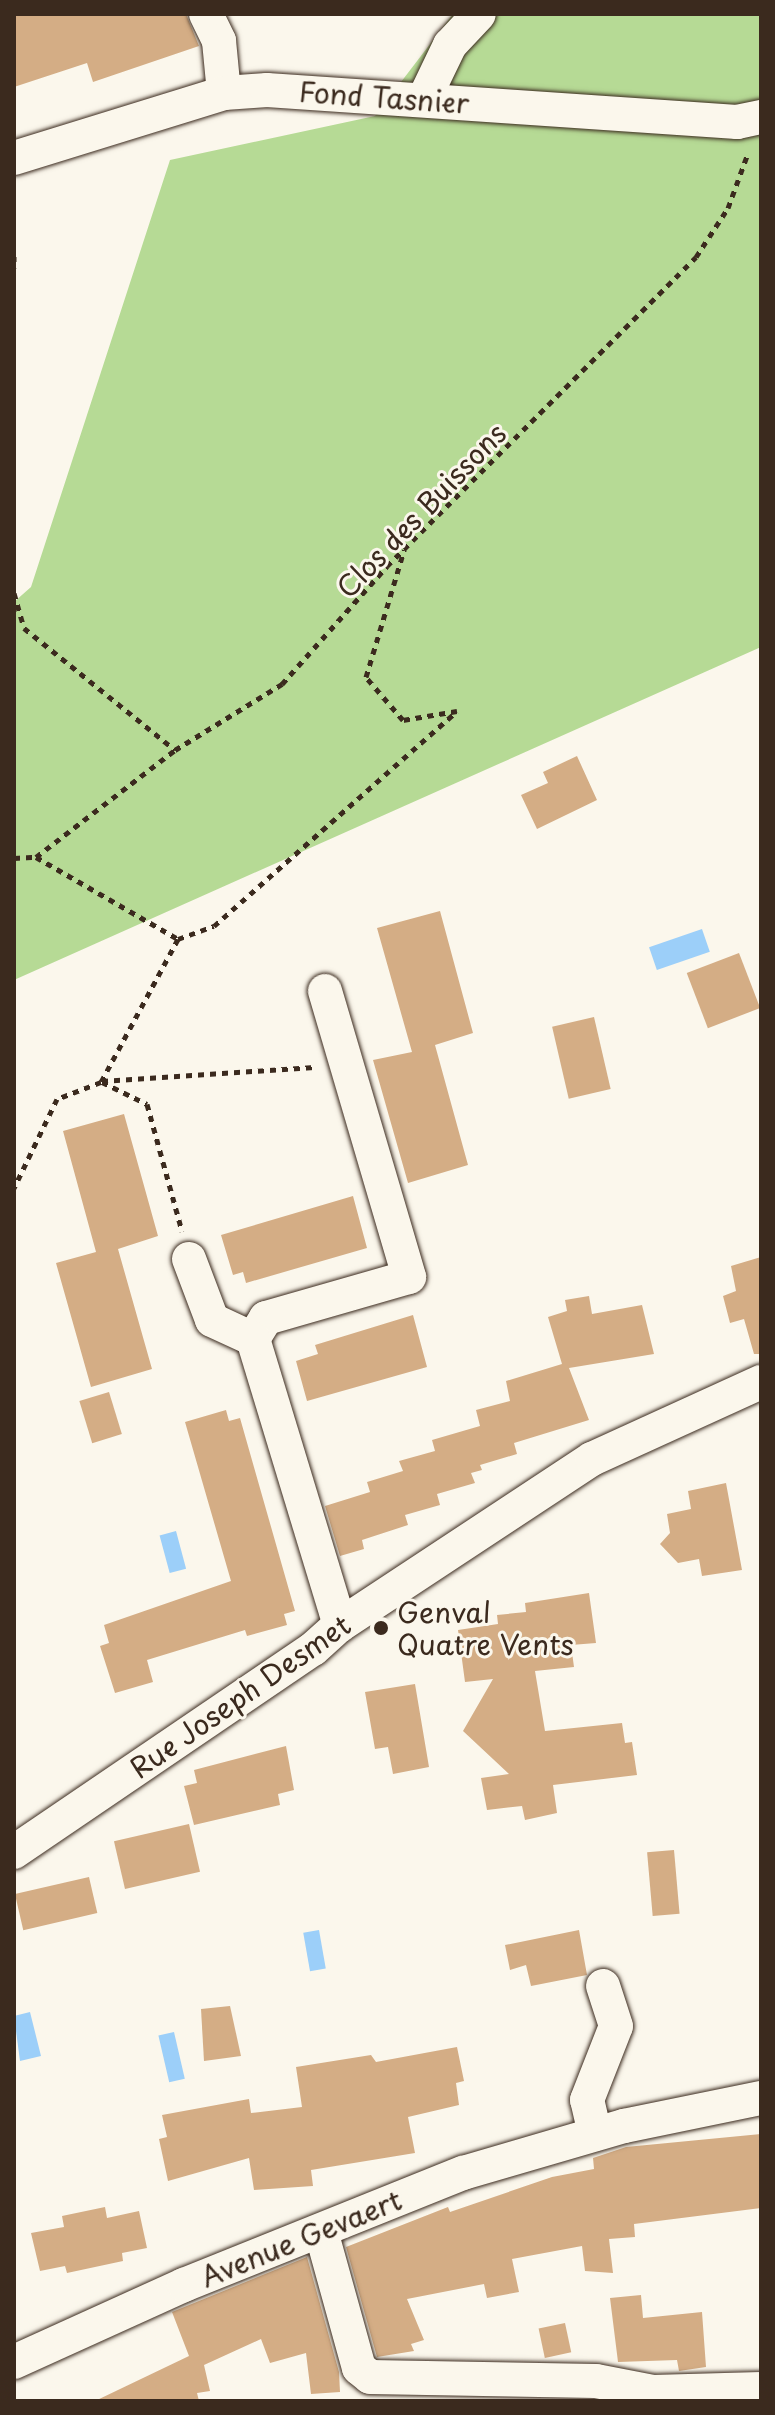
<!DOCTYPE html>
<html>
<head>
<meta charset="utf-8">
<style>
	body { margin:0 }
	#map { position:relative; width:775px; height:2415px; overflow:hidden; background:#fbf7ec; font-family:"Playpen Sans",sans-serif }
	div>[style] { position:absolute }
	.green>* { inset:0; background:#b6da95 }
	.water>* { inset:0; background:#9ccff9; transform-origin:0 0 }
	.building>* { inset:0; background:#d4ad85; transform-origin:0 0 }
	.path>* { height:5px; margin-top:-2.5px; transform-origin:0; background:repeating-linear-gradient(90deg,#3b2a1e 0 6px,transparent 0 12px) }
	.roads { filter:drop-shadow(0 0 2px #3b2a1e) drop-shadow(0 0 2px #3b2a1e) }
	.minor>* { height:34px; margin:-17px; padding:0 17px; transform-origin:17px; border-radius:17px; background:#fbf7ec }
	.dots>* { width:22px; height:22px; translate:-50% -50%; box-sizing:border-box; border:4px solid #fbf7ec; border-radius:50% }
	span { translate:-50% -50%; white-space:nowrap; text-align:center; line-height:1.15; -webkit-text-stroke:6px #fbf7ec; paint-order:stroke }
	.street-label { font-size:28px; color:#3b2a1e }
	.poi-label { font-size:28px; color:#3b2a1e }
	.left { translate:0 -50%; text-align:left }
	.frame { position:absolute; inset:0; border:16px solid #3b2a1e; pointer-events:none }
</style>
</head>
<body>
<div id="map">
	<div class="green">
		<div style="clip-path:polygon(453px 14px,761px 14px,761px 647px,14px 980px,14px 602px,31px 587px,170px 160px,375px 116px)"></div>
	</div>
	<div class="water">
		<div style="left:702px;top:929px;width:24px;height:56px;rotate:71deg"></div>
		<div style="left:176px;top:1531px;width:39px;height:17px;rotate:75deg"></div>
		<div style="left:319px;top:1930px;width:39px;height:16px;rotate:80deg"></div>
		<div style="clip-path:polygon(30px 2012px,41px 2056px,20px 2061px,14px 2016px)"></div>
		<div style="left:174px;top:2032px;width:48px;height:16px;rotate:77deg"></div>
	</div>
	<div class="building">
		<div style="clip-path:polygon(14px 14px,186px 14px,199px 46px,93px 82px,87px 63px,14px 87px)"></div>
		<div style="clip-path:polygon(577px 756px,597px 800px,537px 829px,521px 795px,548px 783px,543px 772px)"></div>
		<div style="clip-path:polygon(440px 911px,473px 1033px,435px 1045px,468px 1165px,408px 1183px,373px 1060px,412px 1052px,377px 928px)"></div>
		<div style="left:739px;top:953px;width:59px;height:56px;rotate:69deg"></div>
		<div style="left:594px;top:1017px;width:74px;height:43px;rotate:77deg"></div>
		<div style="clip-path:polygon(124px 1114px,158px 1236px,118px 1249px,152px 1369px,91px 1387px,56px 1263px,96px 1252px,63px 1131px)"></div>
		<div style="clip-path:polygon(353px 1196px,367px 1248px,246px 1283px,243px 1272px,233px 1275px,221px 1235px)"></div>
		<div style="clip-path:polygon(761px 1257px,761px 1354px,754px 1354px,744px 1319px,730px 1323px,723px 1296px,736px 1291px,731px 1266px)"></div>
		<div style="clip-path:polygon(589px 1296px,592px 1314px,642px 1305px,654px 1354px,569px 1368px,589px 1420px,514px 1443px,517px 1454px,480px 1465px,482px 1470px,471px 1473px,475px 1483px,437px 1494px,440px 1505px,405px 1515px,408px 1525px,362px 1540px,364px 1549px,340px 1556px,325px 1506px,370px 1492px,367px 1482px,403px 1471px,399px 1461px,435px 1451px,432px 1440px,480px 1426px,476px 1410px,510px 1401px,506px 1381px,562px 1364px,548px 1317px,567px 1311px,565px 1300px)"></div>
		<div style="clip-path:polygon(413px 1315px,427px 1367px,307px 1401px,296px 1361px,318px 1354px,315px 1345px)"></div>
		<div style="left:109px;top:1392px;width:44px;height:31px;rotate:73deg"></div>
		<div style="clip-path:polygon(226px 1410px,229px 1421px,240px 1418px,295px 1611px,284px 1614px,287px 1625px,247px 1636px,245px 1630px,147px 1660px,153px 1682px,115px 1693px,100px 1646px,109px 1643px,104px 1625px,231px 1581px,185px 1422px)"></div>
		<div style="clip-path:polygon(726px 1483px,742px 1570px,702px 1576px,699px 1559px,678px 1563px,660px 1544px,670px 1533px,667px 1514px,691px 1509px,688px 1491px)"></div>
		<div style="clip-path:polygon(589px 1593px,596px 1643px,571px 1645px,574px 1667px,535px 1671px,545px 1731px,622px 1723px,625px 1743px,632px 1742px,637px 1775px,553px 1785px,557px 1813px,525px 1820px,522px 1806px,487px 1810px,481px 1778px,509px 1774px,463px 1731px,493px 1679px,465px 1682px,458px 1630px,498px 1624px,497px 1615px,526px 1612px,525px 1603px)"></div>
		<div style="clip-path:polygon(415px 1684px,429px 1767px,393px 1774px,388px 1747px,375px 1749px,365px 1692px)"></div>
		<div style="clip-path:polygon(286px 1746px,294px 1790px,278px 1794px,280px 1805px,194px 1825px,184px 1786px,197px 1783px,194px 1770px)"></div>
		<div style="left:189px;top:1824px;width:49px;height:77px;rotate:77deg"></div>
		<div style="left:674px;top:1850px;width:64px;height:27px;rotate:85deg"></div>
		<div style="left:89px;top:1877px;width:37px;height:76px;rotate:77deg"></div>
		<div style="clip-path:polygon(579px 1930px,587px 1975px,531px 1986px,526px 1965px,510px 1970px,505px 1945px)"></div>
		<div style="clip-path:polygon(230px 2006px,241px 2056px,204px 2061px,201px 2009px)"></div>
		<div style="clip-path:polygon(457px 2047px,464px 2081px,456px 2083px,459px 2105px,408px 2117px,415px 2153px,311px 2170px,313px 2186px,254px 2190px,249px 2158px,168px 2181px,159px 2139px,167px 2137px,162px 2115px,249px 2099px,251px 2113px,302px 2107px,296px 2067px,371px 2055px,376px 2062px)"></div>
		<div style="clip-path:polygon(761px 2134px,761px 2208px,634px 2224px,635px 2237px,609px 2239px,613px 2273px,585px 2271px,582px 2246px,512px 2259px,519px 2292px,487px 2298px,484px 2284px,407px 2299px,424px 2340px,411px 2344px,414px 2351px,377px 2357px,346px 2247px,448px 2207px,450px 2212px,552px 2177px,594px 2169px,593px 2158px,626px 2147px)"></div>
		<div style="clip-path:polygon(105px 2207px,107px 2218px,139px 2211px,147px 2248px,122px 2253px,123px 2261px,67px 2273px,65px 2266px,40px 2271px,31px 2233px,64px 2227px,62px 2216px)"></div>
		<div style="clip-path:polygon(307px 2257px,339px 2372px,340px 2392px,311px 2394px,306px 2353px,270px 2363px,261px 2339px,204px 2365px,210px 2391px,197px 2393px,199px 2401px,95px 2401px,189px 2356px,172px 2312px)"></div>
		<div style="clip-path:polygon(641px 2295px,643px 2318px,702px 2312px,706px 2367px,679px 2371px,677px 2360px,618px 2362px,610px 2298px)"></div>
		<div style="left:565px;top:2323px;width:30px;height:27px;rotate:78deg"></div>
	</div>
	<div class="path">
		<div style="left:14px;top:256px;width:12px;rotate:90deg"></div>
		<div style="left:14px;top:593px;width:36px;rotate:74deg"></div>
		<div style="left:24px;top:628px;width:194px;rotate:38.9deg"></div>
		<div style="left:36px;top:857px;width:175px;rotate:-37.6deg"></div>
		<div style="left:175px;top:750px;width:126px;rotate:-31.7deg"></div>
		<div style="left:282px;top:684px;width:158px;rotate:-48.3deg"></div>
		<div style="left:387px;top:566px;width:437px;rotate:-45deg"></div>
		<div style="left:696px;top:257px;width:59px;rotate:-56.9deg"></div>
		<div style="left:728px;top:208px;width:59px;rotate:-70deg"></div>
		<div style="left:14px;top:858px;width:22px;rotate:-3deg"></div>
		<div style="left:36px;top:857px;width:164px;rotate:30deg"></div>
		<div style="left:178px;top:939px;width:162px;rotate:118.3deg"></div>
		<div style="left:101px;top:1082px;width:47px;rotate:158.9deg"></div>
		<div style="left:57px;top:1099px;width:99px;rotate:115.8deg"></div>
		<div style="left:178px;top:939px;width:38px;rotate:-20deg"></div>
		<div style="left:214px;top:926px;width:324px;rotate:-41.5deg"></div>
		<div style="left:457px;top:711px;width:55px;rotate:170.5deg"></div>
		<div style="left:403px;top:720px;width:57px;rotate:-130.7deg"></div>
		<div style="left:366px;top:677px;width:133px;rotate:-73.3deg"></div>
		<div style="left:102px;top:1081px;width:213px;rotate:-3.8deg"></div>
		<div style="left:102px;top:1082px;width:50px;rotate:26.1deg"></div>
		<div style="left:147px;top:1104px;width:132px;rotate:74.6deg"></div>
	</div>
	<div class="roads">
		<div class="minor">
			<div style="left:206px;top:14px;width:30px;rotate:64deg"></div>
			<div style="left:219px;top:41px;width:52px;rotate:84.5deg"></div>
			<div style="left:424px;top:99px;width:60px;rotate:-64.3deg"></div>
			<div style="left:450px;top:45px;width:42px;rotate:-46.9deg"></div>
			<div style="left:14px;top:158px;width:220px;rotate:-17.2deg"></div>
			<div style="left:224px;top:93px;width:43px;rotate:-4deg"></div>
			<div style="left:267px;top:90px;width:471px;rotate:3.9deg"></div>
			<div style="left:737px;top:122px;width:25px;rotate:-12deg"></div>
			<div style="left:325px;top:991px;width:298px;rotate:73.6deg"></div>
			<div style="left:409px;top:1277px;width:149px;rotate:164deg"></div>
			<div style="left:266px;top:1318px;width:25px;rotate:122deg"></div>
			<div style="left:253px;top:1339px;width:299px;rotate:73.1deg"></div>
			<div style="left:189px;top:1259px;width:65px;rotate:69.3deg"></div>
			<div style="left:212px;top:1320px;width:45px;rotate:24.9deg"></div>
			<div style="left:14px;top:1852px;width:361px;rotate:-34.2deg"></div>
			<div style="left:313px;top:1649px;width:36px;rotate:-42deg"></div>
			<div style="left:340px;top:1625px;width:302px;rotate:-33.4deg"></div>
			<div style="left:592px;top:1459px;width:186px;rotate:-24.5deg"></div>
			<div style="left:595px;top:2134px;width:35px;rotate:-103deg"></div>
			<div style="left:587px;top:2100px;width:79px;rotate:-68.6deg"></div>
			<div style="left:616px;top:2026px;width:42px;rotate:-108deg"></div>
			<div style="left:321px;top:2231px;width:142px;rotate:74.5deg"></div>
			<div style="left:359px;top:2368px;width:14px;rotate:39deg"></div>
			<div style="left:370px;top:2377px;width:226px;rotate:1deg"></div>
			<div style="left:596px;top:2381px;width:58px;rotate:10.9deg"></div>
			<div style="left:653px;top:2392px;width:108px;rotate:-1.6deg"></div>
			<div style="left:14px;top:2362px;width:187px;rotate:-24.4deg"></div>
			<div style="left:184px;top:2285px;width:301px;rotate:-21.9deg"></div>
			<div style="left:463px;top:2173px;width:168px;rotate:-16.3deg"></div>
			<div style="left:624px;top:2126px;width:140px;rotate:-11.6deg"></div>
		</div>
	</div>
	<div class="dots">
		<div style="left:381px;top:1628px;background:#3b2a1e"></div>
	</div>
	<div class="street-label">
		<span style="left:384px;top:97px;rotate:4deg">Fond Tasnier</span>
		<span style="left:421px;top:510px;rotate:-46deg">Clos des Buissons</span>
		<span style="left:240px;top:1696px;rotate:-35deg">Rue Joseph Desmet</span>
		<span style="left:301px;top:2238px;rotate:-22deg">Avenue Gevaert</span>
	</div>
	<div class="poi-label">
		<span class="left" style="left:397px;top:1628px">Genval<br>Quatre Vents</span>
	</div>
	<div class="frame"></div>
</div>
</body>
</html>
